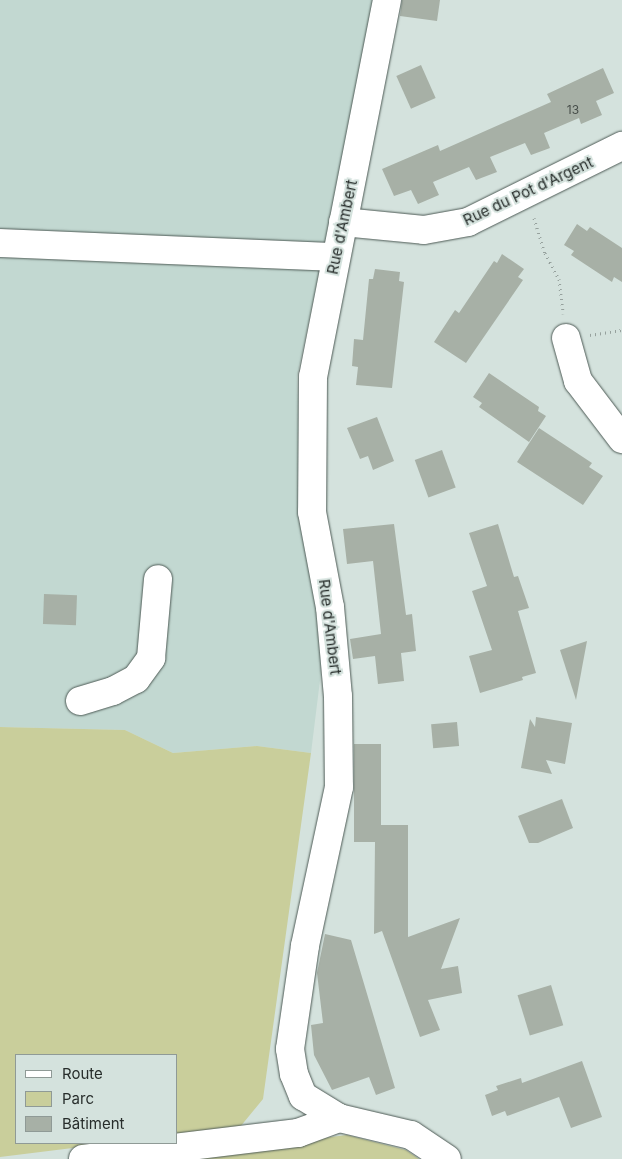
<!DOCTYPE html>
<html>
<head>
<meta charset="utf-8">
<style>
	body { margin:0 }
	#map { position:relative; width:622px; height:1159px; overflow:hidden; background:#d4e2dd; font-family:Inter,sans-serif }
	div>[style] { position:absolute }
	.built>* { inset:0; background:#c2d8d1 }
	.green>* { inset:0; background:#c9ce9b }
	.building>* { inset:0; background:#a7b0a6; transform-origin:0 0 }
	.path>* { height:3px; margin-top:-1.5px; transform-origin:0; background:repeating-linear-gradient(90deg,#96a19d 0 1px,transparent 0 5px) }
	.roads { filter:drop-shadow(0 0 1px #4d5a55) drop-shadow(0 0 1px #4d5a55) }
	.minor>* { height:28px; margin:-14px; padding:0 14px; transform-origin:14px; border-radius:14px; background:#fff }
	span { translate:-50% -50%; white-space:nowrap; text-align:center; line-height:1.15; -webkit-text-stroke:4px #d4e2dd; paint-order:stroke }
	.number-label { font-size:12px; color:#474e4a }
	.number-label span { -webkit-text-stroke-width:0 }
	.street-label { font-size:15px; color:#272d2b }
	.legend { position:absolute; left:15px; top:1054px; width:162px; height:90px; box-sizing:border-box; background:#d4e2dd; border:1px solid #8f9a96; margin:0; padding:6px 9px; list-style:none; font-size:15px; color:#272d2b }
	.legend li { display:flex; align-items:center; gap:10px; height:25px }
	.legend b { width:25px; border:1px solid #8f9a96 }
</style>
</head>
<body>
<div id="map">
	<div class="built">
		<div style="clip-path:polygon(0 0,373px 0,368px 43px,297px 377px,301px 485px,323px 656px,311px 753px,257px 746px,173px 753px,125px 730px,0 727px)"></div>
	</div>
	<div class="green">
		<div style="clip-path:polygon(0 727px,125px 730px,173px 753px,257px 746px,311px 753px,263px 1099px,240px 1127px,176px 1135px,176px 1055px,16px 1055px,16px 1143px,113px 1143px,0 1157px)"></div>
		<div style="clip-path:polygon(347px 1135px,406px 1150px,419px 1159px,190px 1159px,189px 1155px)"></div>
	</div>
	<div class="building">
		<div style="clip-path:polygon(402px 0,440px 0,437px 21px,400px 16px)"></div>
		<div style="left:421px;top:65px;width:36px;height:27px;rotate:66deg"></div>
		<div style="clip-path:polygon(603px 68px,614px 93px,596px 101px,602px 115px,581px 124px,579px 118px,544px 133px,550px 148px,531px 155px,525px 143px,490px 157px,497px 172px,476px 180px,469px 167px,433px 182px,439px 195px,418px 204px,411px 190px,394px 196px,382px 169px,438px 145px,440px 151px,551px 102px,547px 94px)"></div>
		<div style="clip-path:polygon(577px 224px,587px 231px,590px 227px,622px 248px,622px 282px,614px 277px,612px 282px,571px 255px,574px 251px,564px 245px)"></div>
		<div style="clip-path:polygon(502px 254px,524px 269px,518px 277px,523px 280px,466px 363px,434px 342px,455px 310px,459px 313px,494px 261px,497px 263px)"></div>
		<div style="clip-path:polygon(375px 269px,400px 272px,399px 281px,404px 282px,392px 388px,356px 385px,358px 367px,352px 366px,354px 339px,363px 340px,369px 279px,373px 279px)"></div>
		<div style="clip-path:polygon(489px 373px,539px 407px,538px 411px,546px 416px,529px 442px,479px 407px,482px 403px,473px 397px)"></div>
		<div style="clip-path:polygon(377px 417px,394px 461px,373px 470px,368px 456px,360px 459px,347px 428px)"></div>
		<div style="clip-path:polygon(539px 428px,592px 463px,589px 467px,603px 476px,583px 505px,517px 462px)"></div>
		<div style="left:442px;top:450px;width:40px;height:29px;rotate:70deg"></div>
		<div style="clip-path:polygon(394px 524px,406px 615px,412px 614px,416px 651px,401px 653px,404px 681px,378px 684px,375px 656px,353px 659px,350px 639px,381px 634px,373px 561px,347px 564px,343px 529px)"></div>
		<div style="clip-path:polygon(498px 524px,514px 577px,518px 576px,529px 608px,518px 611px,536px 673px,522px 677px,523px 680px,480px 693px,469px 656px,492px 650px,472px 591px,487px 586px,469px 533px)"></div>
		<div style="left:44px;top:594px;width:33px;height:30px;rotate:2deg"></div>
		<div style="clip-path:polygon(587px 641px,576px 700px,560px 650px)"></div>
		<div style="clip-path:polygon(536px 717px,572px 723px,565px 764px,546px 760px,552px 774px,521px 768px,530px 719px,535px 727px)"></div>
		<div style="left:457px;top:722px;width:24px;height:26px;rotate:85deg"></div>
		<div style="clip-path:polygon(354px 744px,381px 744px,381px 825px,408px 825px,408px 937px,460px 918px,441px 969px,458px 966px,462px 993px,428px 1000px,440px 1030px,420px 1037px,382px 931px,374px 934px,375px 842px,354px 842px)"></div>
		<div style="clip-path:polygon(562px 799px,573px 828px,538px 843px,529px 843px,518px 816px)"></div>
		<div style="clip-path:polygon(325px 934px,351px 940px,395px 1088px,376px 1095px,369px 1077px,332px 1090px,314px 1055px,311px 1025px,323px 1023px,317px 973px)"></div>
		<div style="left:551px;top:985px;width:42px;height:35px;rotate:73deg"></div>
		<div style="clip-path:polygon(582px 1061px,602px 1117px,571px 1128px,559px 1097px,507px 1116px,505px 1111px,492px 1116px,485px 1095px,498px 1090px,496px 1086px,521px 1078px,522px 1083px)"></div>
	</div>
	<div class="path">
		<div style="left:534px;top:218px;width:37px;rotate:73deg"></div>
		<div style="left:545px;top:253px;width:30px;rotate:62deg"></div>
		<div style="left:559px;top:279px;width:35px;rotate:83deg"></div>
		<div style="left:590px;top:335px;width:32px;rotate:-9deg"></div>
	</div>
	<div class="roads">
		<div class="minor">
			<div style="left:387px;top:0;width:384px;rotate:101.1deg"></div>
			<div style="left:313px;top:377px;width:135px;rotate:90.4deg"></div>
			<div style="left:312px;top:512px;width:97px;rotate:79.3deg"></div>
			<div style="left:330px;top:607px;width:89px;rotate:84.9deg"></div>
			<div style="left:338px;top:696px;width:91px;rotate:89.4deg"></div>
			<div style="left:339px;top:787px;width:163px;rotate:102.1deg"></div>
			<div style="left:305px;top:946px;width:104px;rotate:98.3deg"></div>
			<div style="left:290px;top:1049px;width:25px;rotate:81deg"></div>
			<div style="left:294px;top:1074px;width:24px;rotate:68deg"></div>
			<div style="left:303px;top:1096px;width:42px;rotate:31.4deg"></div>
			<div style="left:339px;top:1118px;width:74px;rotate:13.3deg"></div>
			<div style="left:411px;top:1135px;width:43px;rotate:33.7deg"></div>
			<div style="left:343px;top:222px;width:81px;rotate:5.6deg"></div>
			<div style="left:424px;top:230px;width:45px;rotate:-10.3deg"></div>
			<div style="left:468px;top:222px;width:172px;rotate:-26.3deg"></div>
			<div style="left:0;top:243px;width:335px;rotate:2.4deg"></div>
			<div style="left:566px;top:338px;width:45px;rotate:74.4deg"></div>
			<div style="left:578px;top:381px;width:73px;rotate:52.8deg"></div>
			<div style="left:80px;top:701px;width:34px;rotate:-17deg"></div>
			<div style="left:113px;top:691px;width:26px;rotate:-28deg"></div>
			<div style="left:136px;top:679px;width:26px;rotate:-54deg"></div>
			<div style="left:151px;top:658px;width:79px;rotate:-84.9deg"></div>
			<div style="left:83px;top:1159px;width:217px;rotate:-6.9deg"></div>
			<div style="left:298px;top:1133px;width:44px;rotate:-20.1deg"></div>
		</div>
	</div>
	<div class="number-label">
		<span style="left:573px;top:110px">13</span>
	</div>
	<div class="street-label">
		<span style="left:528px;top:191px;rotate:-25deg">Rue du Pot d'Argent</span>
		<span style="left:342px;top:227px;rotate:-78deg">Rue d'Ambert</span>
		<span style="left:330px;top:627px;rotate:83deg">Rue d'Ambert</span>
	</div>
	<ul class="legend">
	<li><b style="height:6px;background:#fff"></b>Route</li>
	<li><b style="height:14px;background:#c9ce9b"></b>Parc</li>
	<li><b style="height:14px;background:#a7b0a6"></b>Bâtiment</li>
	</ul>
</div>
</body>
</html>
